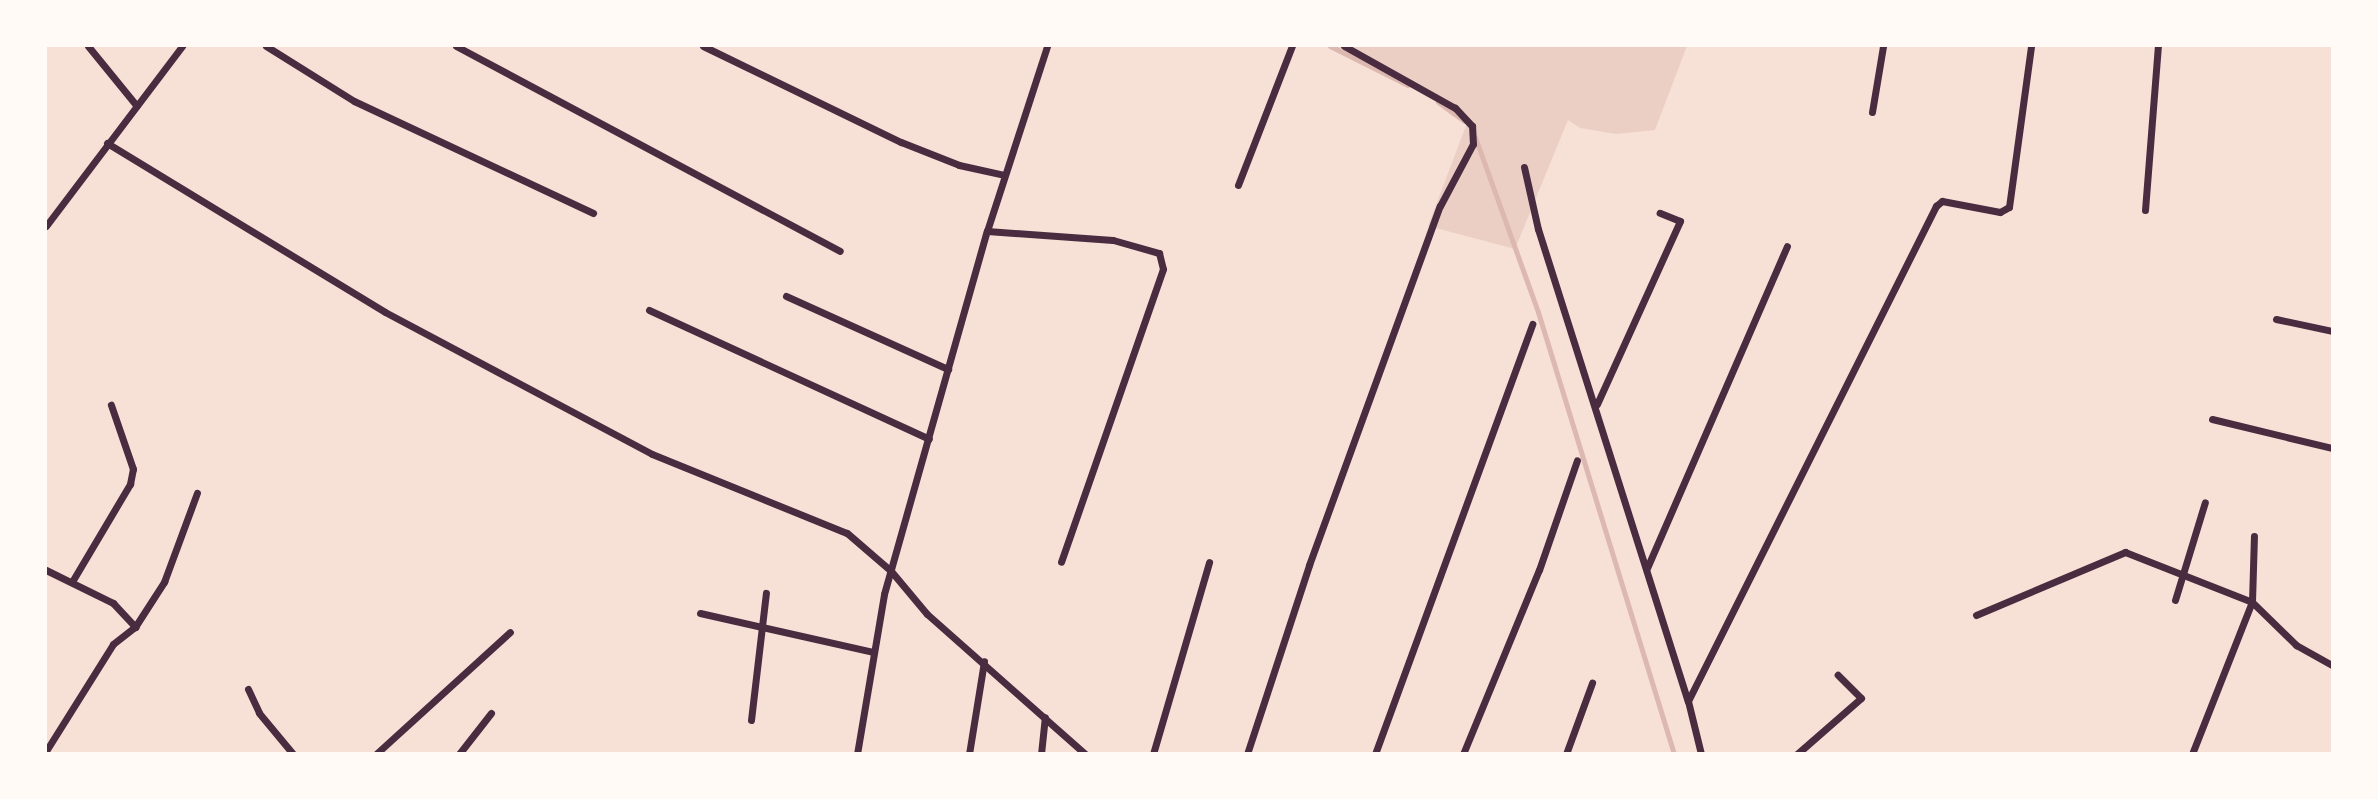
<!DOCTYPE html>
<html>
<head>
<meta charset="utf-8">
<style>
	body { margin:0 }
	#map { position:relative; width:2378px; height:799px; overflow:hidden; background:#f7e1d7; font-family:"Times New Roman",serif }
	div>[style] { position:absolute }
	.green>* { inset:0; background:#ebcfc5 }
	.stream>* { height:5px; margin:-2.5px; padding:0 2.5px; transform-origin:2.5px; border-radius:2.5px; background:#dcb8b0 }
	.minor>* { height:7px; margin:-3.5px; padding:0 3.5px; transform-origin:3.5px; border-radius:3.5px; background:#4a2c40 }
	span { translate:-50% -50%; white-space:nowrap; text-align:center; line-height:1.15; -webkit-text-stroke:5px #fffaf5; paint-order:stroke }
	.frame { position:absolute; inset:0; border:47px solid #fffaf5; pointer-events:none }
</style>
</head>
<body>
<div id="map">
	<div class="green">
		<div style="clip-path:polygon(1330px 46px,1687px 46px,1655px 130px,1616px 134px,1580px 128px,1568px 120px,1515px 249px,1428px 226px,1467px 123px,1433px 98px)"></div>
	</div>
	<div class="stream">
		<div style="left:1330px;top:46px;width:87px;rotate:26.6deg"></div>
		<div style="left:1438px;top:102px;width:32px;rotate:36deg"></div>
		<div style="left:1475px;top:137px;width:186px;rotate:70.2deg"></div>
		<div style="left:1538px;top:312px;width:462px;rotate:72.9deg"></div>
	</div>
	<div class="minor">
		<div style="left:88px;top:46px;width:77px;rotate:50.8deg"></div>
		<div style="left:266px;top:46px;width:104px;rotate:32deg"></div>
		<div style="left:354px;top:101px;width:264px;rotate:25.1deg"></div>
		<div style="left:456px;top:46px;width:435px;rotate:28.1deg"></div>
		<div style="left:703px;top:46px;width:220px;rotate:25.9deg"></div>
		<div style="left:901px;top:142px;width:62px;rotate:21.6deg"></div>
		<div style="left:959px;top:165px;width:46px;rotate:12.5deg"></div>
		<div style="left:1872px;top:112px;width:67px;rotate:-80.5deg"></div>
		<div style="left:107px;top:143px;width:325px;rotate:31.3deg"></div>
		<div style="left:385px;top:312px;width:302px;rotate:28deg"></div>
		<div style="left:652px;top:454px;width:210px;rotate:22.1deg"></div>
		<div style="left:847px;top:533px;width:58px;rotate:40.8deg"></div>
		<div style="left:891px;top:571px;width:56px;rotate:50.1deg"></div>
		<div style="left:927px;top:614px;width:211px;rotate:41.5deg"></div>
		<div style="left:1524px;top:167px;width:64px;rotate:77.3deg"></div>
		<div style="left:1538px;top:229px;width:495px;rotate:72.4deg"></div>
		<div style="left:1688px;top:701px;width:55px;rotate:76.2deg"></div>
		<div style="left:1238px;top:185px;width:149px;rotate:-68.8deg"></div>
		<div style="left:2145px;top:210px;width:165px;rotate:-85.5deg"></div>
		<div style="left:46px;top:226px;width:226px;rotate:-52.9deg"></div>
		<div style="left:987px;top:231px;width:126px;rotate:4.1deg"></div>
		<div style="left:1113px;top:240px;width:48px;rotate:15.8deg"></div>
		<div style="left:1159px;top:253px;width:16px;rotate:76deg"></div>
		<div style="left:1163px;top:269px;width:310px;rotate:109.2deg"></div>
		<div style="left:786px;top:296px;width:178px;rotate:24.3deg"></div>
		<div style="left:649px;top:310px;width:308px;rotate:24.7deg"></div>
		<div style="left:2276px;top:319px;width:57px;rotate:12.1deg"></div>
		<div style="left:1597px;top:404px;width:201px;rotate:-65.6deg"></div>
		<div style="left:1680px;top:221px;width:22px;rotate:-158deg"></div>
		<div style="left:2212px;top:419px;width:123px;rotate:13.6deg"></div>
		<div style="left:1647px;top:568px;width:351px;rotate:-66.5deg"></div>
		<div style="left:46px;top:570px;width:75px;rotate:26.2deg"></div>
		<div style="left:113px;top:603px;width:33px;rotate:47deg"></div>
		<div style="left:73px;top:580px;width:112px;rotate:-59.3deg"></div>
		<div style="left:130px;top:484px;width:15px;rotate:-79deg"></div>
		<div style="left:133px;top:469px;width:68px;rotate:-109deg"></div>
		<div style="left:2175px;top:600px;width:102px;rotate:-73deg"></div>
		<div style="left:700px;top:613px;width:177px;rotate:12.7deg"></div>
		<div style="left:1976px;top:615px;width:162px;rotate:-22.9deg"></div>
		<div style="left:2125px;top:552px;width:136px;rotate:21.5deg"></div>
		<div style="left:2252px;top:602px;width:62px;rotate:44.3deg"></div>
		<div style="left:2296px;top:645px;width:41px;rotate:29.1deg"></div>
		<div style="left:248px;top:689px;width:26px;rotate:65deg"></div>
		<div style="left:259px;top:713px;width:53px;rotate:50.3deg"></div>
		<div style="left:1688px;top:701px;width:554px;rotate:-63.39deg"></div>
		<div style="left:1936px;top:206px;width:8px;rotate:-40deg"></div>
		<div style="left:1942px;top:201px;width:59px;rotate:10.7deg"></div>
		<div style="left:2000px;top:212px;width:10px;rotate:-29deg"></div>
		<div style="left:2009px;top:207px;width:162px;rotate:-82.2deg"></div>
		<div style="left:751px;top:720px;width:128px;rotate:-83.3deg"></div>
		<div style="left:46px;top:751px;width:126px;rotate:-57.9deg"></div>
		<div style="left:113px;top:644px;width:28px;rotate:-38deg"></div>
		<div style="left:135px;top:627px;width:54px;rotate:-57.2deg"></div>
		<div style="left:164px;top:582px;width:95px;rotate:-69.7deg"></div>
		<div style="left:376px;top:754px;width:181px;rotate:-42.3deg"></div>
		<div style="left:459px;top:754px;width:52px;rotate:-52deg"></div>
		<div style="left:857px;top:754px;width:162px;rotate:-80.4deg"></div>
		<div style="left:884px;top:594px;width:377px;rotate:-74.2deg"></div>
		<div style="left:987px;top:231px;width:194px;rotate:-72deg"></div>
		<div style="left:969px;top:754px;width:94px;rotate:-80.8deg"></div>
		<div style="left:1041px;top:754px;width:37px;rotate:-84deg"></div>
		<div style="left:1153px;top:754px;width:200px;rotate:-73.7deg"></div>
		<div style="left:1247px;top:754px;width:199px;rotate:-71.8deg"></div>
		<div style="left:1309px;top:565px;width:382px;rotate:-70deg"></div>
		<div style="left:1440px;top:206px;width:70px;rotate:-62deg"></div>
		<div style="left:1473px;top:144px;width:18px;rotate:-93deg"></div>
		<div style="left:1472px;top:126px;width:25px;rotate:-133deg"></div>
		<div style="left:1455px;top:108px;width:127px;rotate:-150.8deg"></div>
		<div style="left:1375px;top:754px;width:458px;rotate:-69.9deg"></div>
		<div style="left:1463px;top:754px;width:199px;rotate:-67.6deg"></div>
		<div style="left:1539px;top:570px;width:116px;rotate:-70.9deg"></div>
		<div style="left:1566px;top:754px;width:76px;rotate:-69.9deg"></div>
		<div style="left:1797px;top:754px;width:85px;rotate:-41.2deg"></div>
		<div style="left:1861px;top:698px;width:33px;rotate:-135deg"></div>
		<div style="left:2192px;top:754px;width:163px;rotate:-68.5deg"></div>
		<div style="left:2252px;top:602px;width:66px;rotate:-88.3deg"></div>
	</div>
	<div class="frame"></div>
</div>
</body>
</html>
